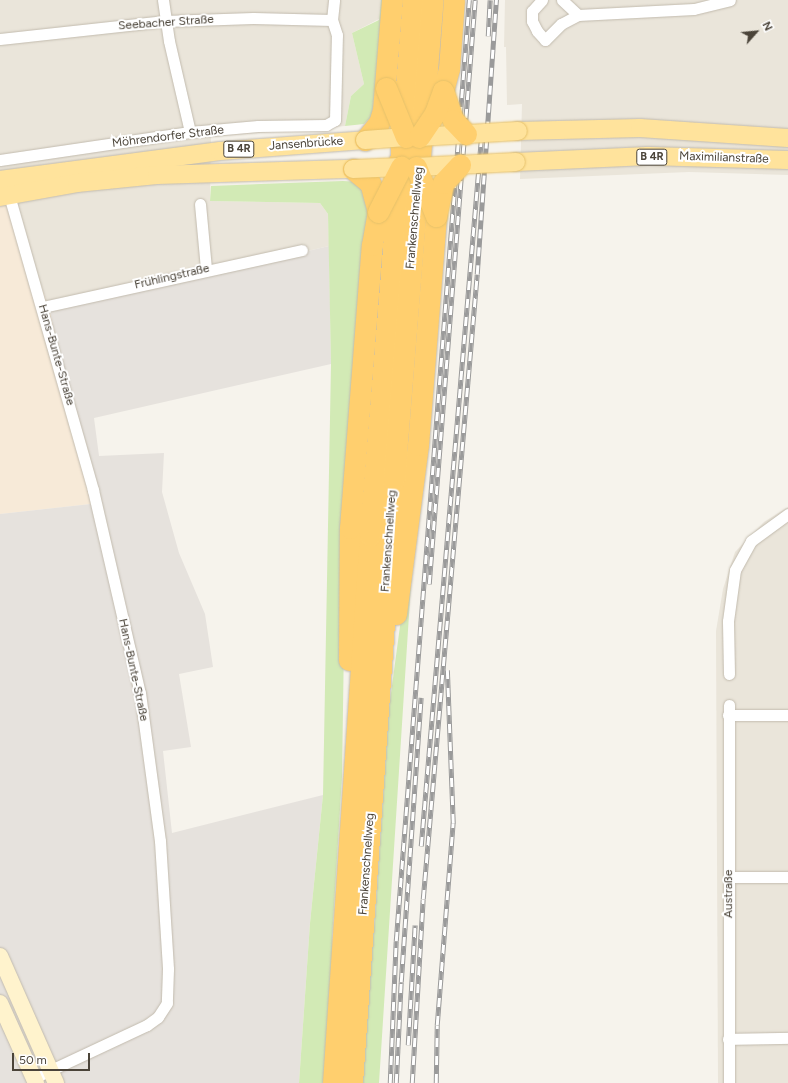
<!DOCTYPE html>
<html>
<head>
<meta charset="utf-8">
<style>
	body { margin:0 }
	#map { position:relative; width:788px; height:1083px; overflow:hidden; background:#f6f3ec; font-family:Figtree,sans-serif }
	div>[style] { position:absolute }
	.residential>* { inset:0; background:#eae5da }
	.commercial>* { inset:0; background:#f7ead8 }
	.industrial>* { inset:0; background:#e6e2dd }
	.green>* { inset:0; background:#d2eab5 }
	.roads { filter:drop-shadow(0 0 1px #c2bbae) drop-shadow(0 0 1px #c2bbae) }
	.street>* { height:11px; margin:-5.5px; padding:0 5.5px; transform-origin:5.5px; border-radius:5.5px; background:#fff }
	.secondary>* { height:16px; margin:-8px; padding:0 8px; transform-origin:8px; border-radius:8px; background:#fff3cd }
	.primary>* { height:18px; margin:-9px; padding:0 9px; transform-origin:9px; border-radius:9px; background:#ffe39c }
	.highway>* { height:21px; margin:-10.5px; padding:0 10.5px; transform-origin:10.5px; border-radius:10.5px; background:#ffcf6e }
	.rail>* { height:4.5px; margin-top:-2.25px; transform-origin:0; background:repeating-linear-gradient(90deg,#fff 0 9px,#9a9a9a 0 18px); box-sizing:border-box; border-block:1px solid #9a9a9a }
	.bridges { filter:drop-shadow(0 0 1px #e6c16a) drop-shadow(0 0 1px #e6c16a) }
	.primary-bridge>* { height:18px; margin:-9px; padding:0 9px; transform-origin:9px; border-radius:9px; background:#ffe39c }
	.highway-bridge>* { height:21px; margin:-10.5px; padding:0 10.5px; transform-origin:10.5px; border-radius:10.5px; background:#ffcf6e }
	span { translate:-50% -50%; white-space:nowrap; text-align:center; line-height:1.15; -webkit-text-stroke:4px #fff; paint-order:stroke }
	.shield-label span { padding:1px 3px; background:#fff; border:1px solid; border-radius:3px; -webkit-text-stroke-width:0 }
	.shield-label { font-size:11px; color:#4b4439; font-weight:700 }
	.street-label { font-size:12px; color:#4b4439 }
	.north { position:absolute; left:736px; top:12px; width:40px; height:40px; -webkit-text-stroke:3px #fff; paint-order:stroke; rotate:63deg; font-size:11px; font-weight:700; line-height:16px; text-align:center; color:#4b4439 }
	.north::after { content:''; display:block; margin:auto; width:14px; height:18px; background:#4b4439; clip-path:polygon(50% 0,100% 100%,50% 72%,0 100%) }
	.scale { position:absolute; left:12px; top:1053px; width:78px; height:18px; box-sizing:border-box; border:2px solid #4b4439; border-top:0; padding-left:5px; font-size:12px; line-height:14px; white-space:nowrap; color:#4b4439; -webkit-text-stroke:3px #fff; paint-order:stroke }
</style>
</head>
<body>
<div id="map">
	<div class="residential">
		<div style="clip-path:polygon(0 0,381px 0,379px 19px,352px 33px,364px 84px,351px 96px,345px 126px,211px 137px,210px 201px,320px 203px,328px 214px,329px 246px,50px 311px,9px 192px,0 194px)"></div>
		<div style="clip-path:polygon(505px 0,788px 0,788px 175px,689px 172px,520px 179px,522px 104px,507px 105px,506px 47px,504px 47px)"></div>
		<div style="clip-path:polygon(788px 507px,788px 1083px,718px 1083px,716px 631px,723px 589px,735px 552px,764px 522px)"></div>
	</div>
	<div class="commercial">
		<div style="clip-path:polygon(9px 191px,50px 311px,91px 504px,0 514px,0 194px)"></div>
	</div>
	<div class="industrial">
		<div style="clip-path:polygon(329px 246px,331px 364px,94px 418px,99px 456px,164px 453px,162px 492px,179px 553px,205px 614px,213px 667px,179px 674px,191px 747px,163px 751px,172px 833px,323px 795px,310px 923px,299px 1083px,0 1083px,0 514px,91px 504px,50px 311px)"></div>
	</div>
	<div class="green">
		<div style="clip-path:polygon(381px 0,385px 0,372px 116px,364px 124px,345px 126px,351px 96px,364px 84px,352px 33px,379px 20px)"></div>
		<div style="clip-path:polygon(343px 181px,358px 182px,370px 201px,344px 641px,342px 777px,332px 939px,332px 996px,327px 1083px,299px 1083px,310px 923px,323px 795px,331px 364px,328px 214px,320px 203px,210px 201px,211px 186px)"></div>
		<div style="clip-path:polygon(412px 568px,379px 1083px,358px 1083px,375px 918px,389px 708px,407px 574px)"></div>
	</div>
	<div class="roads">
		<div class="street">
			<div style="left:163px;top:0;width:41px;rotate:81.7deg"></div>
			<div style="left:169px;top:41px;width:93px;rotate:77deg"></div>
			<div style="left:542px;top:0;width:15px;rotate:132deg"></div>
			<div style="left:532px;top:11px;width:10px;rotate:90deg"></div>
			<div style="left:532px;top:21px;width:11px;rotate:63deg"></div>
			<div style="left:537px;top:31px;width:12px;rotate:48deg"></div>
			<div style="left:545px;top:40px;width:23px;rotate:-45deg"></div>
			<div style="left:561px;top:24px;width:19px;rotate:-28deg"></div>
			<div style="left:578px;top:15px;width:116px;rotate:-3deg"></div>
			<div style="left:694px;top:9px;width:37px;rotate:-14deg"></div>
			<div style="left:562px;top:0;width:22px;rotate:43deg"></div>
			<div style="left:0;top:39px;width:166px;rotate:-6.2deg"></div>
			<div style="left:165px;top:21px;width:88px;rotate:-2deg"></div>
			<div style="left:253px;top:18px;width:79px;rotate:1.5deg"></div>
			<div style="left:0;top:160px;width:192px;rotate:-8.4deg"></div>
			<div style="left:190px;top:132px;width:68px;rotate:-5deg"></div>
			<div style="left:258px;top:126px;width:68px;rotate:-0.8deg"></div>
			<div style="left:326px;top:125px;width:10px;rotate:-29deg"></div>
			<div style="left:335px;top:120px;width:85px;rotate:-88.7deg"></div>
			<div style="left:337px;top:35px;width:16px;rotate:-108deg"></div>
			<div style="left:332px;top:20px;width:20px;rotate:-84deg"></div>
			<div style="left:9px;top:195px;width:307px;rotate:74.1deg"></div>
			<div style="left:93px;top:490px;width:208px;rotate:77deg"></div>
			<div style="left:140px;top:693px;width:149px;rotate:82.3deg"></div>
			<div style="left:160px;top:841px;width:128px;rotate:86.4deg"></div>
			<div style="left:168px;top:969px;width:34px;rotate:92deg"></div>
			<div style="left:167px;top:1003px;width:17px;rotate:123deg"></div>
			<div style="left:158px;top:1017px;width:14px;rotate:144deg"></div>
			<div style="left:147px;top:1025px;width:125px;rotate:154.9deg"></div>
			<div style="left:200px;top:204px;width:65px;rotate:84.7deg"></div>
			<div style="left:43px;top:307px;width:265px;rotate:-12.4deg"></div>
			<div style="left:729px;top:674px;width:53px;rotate:-91.1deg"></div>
			<div style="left:728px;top:621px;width:51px;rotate:-82.2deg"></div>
			<div style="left:735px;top:570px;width:33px;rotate:-61deg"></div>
			<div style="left:751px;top:541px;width:46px;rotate:-36.1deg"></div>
			<div style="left:728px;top:715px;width:60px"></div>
			<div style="left:729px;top:877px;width:59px"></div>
			<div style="left:728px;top:1039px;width:60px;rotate:-1deg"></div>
			<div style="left:729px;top:1083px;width:378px;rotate:-90deg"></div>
		</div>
		<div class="secondary">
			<div style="left:0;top:956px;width:139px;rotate:66.2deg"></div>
			<div style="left:0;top:1003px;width:88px;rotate:65.8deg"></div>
		</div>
		<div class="primary">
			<div style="left:518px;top:131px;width:122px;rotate:-1.4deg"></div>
			<div style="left:640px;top:128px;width:148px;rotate:3.9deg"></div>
			<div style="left:516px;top:162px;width:132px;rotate:-2.6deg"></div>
			<div style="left:648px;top:156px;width:140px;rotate:1.6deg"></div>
			<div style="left:0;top:180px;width:222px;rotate:-7.5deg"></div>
			<div style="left:220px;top:151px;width:145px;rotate:-4.3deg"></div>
			<div style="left:0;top:197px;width:78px;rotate:-10.3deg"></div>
			<div style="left:77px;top:183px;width:80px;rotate:-5.7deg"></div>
			<div style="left:157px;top:175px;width:196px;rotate:-1.8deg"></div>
		</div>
		<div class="highway">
			<div style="left:443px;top:91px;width:23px;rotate:-75deg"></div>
			<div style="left:449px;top:69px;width:69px;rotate:-85.9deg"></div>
			<div style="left:365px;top:140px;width:22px;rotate:-51deg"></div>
			<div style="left:379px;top:123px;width:14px;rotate:-73deg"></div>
			<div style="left:383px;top:110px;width:110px;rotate:-85.3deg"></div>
			<div style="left:396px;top:614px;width:170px;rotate:-82.6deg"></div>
			<div style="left:418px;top:445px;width:230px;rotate:-85.5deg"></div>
			<div style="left:349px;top:660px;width:132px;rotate:-89.6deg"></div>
			<div style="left:350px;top:528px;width:284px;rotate:-85.6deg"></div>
			<div style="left:372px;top:245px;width:34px;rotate:-80deg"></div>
			<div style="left:378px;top:212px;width:30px;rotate:-105deg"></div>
			<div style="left:370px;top:183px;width:22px;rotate:-141deg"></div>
			<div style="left:333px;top:1083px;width:549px;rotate:-86.14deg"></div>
			<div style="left:370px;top:535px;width:537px;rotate:-85.4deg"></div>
			<div style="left:352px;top:1083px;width:604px;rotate:-86.02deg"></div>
			<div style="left:394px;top:480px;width:482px;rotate:-85.4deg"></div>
		</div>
	</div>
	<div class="rail">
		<div style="left:488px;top:36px;width:36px;rotate:-87deg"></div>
		<div style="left:429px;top:584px;width:586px;rotate:-85.5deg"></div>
		<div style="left:421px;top:846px;width:721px;rotate:-85.14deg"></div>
		<div style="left:408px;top:1045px;width:120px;rotate:-86.7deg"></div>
		<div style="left:390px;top:1083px;width:142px;rotate:-87.6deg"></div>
		<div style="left:396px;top:941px;width:944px;rotate:-85.56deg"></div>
		<div style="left:396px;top:1083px;width:101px;rotate:-87.2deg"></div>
		<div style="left:401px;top:982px;width:285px;rotate:-86deg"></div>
		<div style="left:412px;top:1083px;width:184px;rotate:-86.6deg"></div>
		<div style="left:423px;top:899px;width:627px;rotate:-85.06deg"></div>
		<div style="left:477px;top:274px;width:275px;rotate:-86deg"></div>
		<div style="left:436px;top:1083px;width:58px;rotate:-89deg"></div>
		<div style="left:437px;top:1025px;width:203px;rotate:-85.5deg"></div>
		<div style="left:453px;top:823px;width:153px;rotate:-92.2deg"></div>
	</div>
	<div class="bridges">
		<div class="primary-bridge">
			<div style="left:419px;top:137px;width:99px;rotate:-3.5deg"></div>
			<div style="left:365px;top:140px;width:41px;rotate:-4.2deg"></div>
			<div style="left:416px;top:167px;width:100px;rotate:-2.9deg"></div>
			<div style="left:353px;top:169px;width:48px;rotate:-2.4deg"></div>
		</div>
		<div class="highway-bridge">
			<div style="left:386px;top:88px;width:53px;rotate:67.8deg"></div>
			<div style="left:443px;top:91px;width:31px;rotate:71deg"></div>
			<div style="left:453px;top:120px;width:19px;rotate:47deg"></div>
			<div style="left:419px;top:137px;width:29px;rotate:-56deg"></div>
			<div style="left:435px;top:113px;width:23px;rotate:-70deg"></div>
			<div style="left:416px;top:167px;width:53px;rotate:67.8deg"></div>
			<div style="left:378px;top:212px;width:51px;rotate:-62.9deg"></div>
			<div style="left:436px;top:216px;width:34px;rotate:-78deg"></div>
			<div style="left:443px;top:183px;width:25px;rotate:-47deg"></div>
		</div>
	</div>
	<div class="shield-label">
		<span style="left:239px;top:149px">B 4R</span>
		<span style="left:652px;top:157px">B 4R</span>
	</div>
	<div class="street-label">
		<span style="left:166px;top:23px;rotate:-4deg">Seebacher Straße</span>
		<span style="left:168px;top:137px;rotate:-7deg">Möhrendorfer Straße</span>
		<span style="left:306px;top:144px;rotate:-4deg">Jansenbrücke</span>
		<span style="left:724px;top:158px;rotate:2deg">Maximilianstraße</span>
		<span style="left:415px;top:218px;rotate:-85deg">Frankenschnellweg</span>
		<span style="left:172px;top:277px;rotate:-13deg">Frühlingstraße</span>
		<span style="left:56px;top:355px;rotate:74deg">Hans-Bunte-Straße</span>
		<span style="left:389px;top:541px;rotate:-86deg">Frankenschnellweg</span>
		<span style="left:133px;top:670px;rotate:78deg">Hans-Bunte-Straße</span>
		<span style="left:367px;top:864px;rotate:-86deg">Frankenschnellweg</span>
		<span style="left:729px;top:894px;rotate:-90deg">Austraße</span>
	</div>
	<div class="north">N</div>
	<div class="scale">50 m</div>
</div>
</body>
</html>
